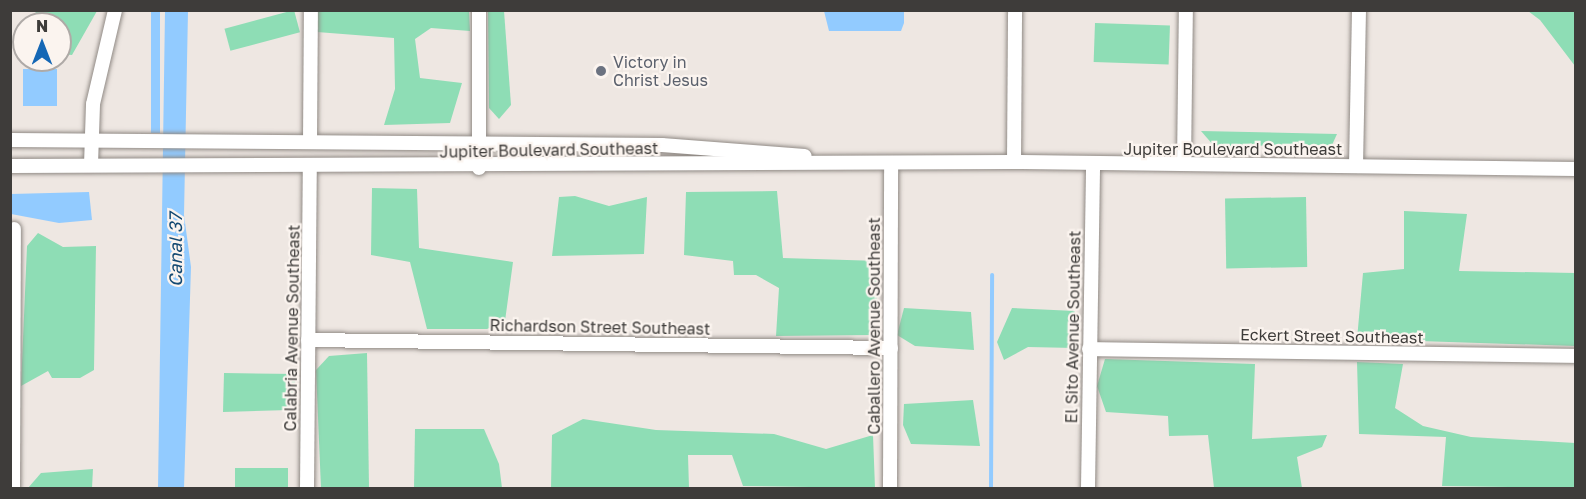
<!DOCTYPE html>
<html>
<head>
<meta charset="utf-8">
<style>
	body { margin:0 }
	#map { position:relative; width:1586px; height:499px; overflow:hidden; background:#eee7e2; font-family:"Golos Text",sans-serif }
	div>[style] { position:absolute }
	.green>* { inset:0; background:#8eddb5; transform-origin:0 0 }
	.water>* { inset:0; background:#92cbff; transform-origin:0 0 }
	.stream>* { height:4px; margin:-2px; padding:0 2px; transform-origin:2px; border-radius:2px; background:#92cbff }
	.roads { filter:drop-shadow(0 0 2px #908a85) drop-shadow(0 0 2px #908a85) }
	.minor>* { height:14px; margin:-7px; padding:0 7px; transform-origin:7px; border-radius:7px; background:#fff }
	.dots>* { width:16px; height:16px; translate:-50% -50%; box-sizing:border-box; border:3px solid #fbf4ef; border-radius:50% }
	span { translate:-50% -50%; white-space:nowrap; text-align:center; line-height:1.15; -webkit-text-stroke:4.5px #fbf4ef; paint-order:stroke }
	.worship-label { font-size:16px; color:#5b616d }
	.left { translate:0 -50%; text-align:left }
	.street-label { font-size:16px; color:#3e3c3a }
	.water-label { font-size:18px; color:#134972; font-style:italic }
	.frame { position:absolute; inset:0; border:12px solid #3e3c3a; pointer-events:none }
	.north { position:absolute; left:12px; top:12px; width:60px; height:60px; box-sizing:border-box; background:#fbf4ef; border:2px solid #afaaa7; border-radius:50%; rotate:0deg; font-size:16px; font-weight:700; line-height:24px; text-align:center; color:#3e3c3a }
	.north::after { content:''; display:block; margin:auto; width:21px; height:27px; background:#1567b5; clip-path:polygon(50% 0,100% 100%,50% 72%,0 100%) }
</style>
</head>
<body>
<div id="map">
	<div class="green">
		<div style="left:294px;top:10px;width:23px;height:72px;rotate:75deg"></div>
		<div style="clip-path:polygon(36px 11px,97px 11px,72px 55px,60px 54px,60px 24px,33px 24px)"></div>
		<div style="clip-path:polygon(317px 11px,469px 11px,470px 31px,431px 28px,415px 39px,420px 78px,462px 83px,450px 123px,384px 125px,395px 89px,394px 38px,317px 32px)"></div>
		<div style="clip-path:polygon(488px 11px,504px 11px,511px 105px,499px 119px,489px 108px)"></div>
		<div style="clip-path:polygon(1528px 11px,1575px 11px,1575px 66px,1540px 20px)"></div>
		<div style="left:1095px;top:23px;width:75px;height:39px;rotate:2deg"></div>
		<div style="clip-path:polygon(1201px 131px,1337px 134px,1332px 145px,1214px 146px)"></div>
		<div style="clip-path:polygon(372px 188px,417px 189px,419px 248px,513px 262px,505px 321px,487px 329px,427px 329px,410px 262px,371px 255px)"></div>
		<div style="clip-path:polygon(777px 191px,783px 258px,879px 261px,874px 335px,776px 336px,779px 288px,756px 275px,734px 275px,733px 261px,684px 255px,686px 192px)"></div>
		<div style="clip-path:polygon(575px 196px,609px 206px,647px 197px,644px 254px,552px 256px,559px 197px)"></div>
		<div style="left:1306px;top:197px;width:70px;height:81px;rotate:89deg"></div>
		<div style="clip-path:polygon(1404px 211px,1467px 214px,1459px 271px,1575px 273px,1575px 346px,1357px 339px,1363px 273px,1404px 269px)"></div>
		<div style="clip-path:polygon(38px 233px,63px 247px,96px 246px,94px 370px,80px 378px,52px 378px,48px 371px,21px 386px,27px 246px)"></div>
		<div style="clip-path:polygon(904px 308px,971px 312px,974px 350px,915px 346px,897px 335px)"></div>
		<div style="clip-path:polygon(1012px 308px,1075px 311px,1075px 348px,1028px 347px,1004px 360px,997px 342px)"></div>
		<div style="clip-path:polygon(367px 353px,369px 488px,321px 488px,316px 370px,329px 356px)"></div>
		<div style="clip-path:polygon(1105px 359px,1255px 364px,1252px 439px,1327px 435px,1322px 447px,1297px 457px,1302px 488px,1214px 488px,1208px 435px,1169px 436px,1168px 416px,1106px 412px,1097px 386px)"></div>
		<div style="clip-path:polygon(1357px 362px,1403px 364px,1395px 408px,1423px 426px,1471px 437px,1575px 443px,1575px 488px,1442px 486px,1446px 437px,1359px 434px)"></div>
		<div style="clip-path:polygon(224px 373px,297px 374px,289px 410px,223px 412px)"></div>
		<div style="clip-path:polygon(973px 400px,980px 446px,911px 444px,903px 425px,904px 404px)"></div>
		<div style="clip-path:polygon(583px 419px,656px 430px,774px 434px,826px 449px,873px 435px,875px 488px,743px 486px,732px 455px,688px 455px,689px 488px,551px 488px,552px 435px)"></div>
		<div style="clip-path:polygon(415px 429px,484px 429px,499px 464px,502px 488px,414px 488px)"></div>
		<div style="left:235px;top:468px;width:53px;height:20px"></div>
		<div style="clip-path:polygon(93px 469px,92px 488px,28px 488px,41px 473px)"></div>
	</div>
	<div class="water">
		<div style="left:151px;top:11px;width:9px;height:122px"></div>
		<div style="clip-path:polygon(165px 11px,188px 11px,184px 215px,191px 267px,184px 488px,158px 488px)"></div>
		<div style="clip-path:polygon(824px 11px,904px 11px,904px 23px,901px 31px,829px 31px)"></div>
		<div style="left:57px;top:69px;width:37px;height:34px;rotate:90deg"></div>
		<div style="clip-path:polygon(89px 192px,92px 220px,59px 223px,11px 214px,11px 194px)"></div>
	</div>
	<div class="stream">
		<div style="left:991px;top:488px;width:213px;rotate:-89.7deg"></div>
	</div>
	<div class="roads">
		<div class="minor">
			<div style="left:479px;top:10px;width:158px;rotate:90deg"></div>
			<div style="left:10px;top:140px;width:652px;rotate:0.44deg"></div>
			<div style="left:662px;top:145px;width:143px;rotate:4.4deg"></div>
			<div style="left:310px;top:142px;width:132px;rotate:-89.6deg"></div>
			<div style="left:1014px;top:162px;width:152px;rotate:-89.6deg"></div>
			<div style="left:1184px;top:164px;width:154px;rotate:-89.3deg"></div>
			<div style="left:91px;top:165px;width:61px;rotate:-88.1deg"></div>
			<div style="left:93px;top:104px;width:97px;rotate:-76.8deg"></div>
			<div style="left:10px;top:166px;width:1004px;rotate:-0.23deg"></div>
			<div style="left:1014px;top:162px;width:562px;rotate:0.71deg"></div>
			<div style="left:1356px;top:166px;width:156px;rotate:-88.9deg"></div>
			<div style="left:308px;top:340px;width:583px;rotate:0.79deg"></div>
			<div style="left:1089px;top:349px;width:487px;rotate:0.8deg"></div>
			<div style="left:13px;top:488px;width:259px;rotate:-89.8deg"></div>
			<div style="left:307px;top:488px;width:319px;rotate:-89.5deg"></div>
			<div style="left:890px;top:488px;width:324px;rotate:-89.8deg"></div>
			<div style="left:1088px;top:488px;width:322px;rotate:-89.1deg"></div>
		</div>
	</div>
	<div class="dots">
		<div style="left:601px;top:71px;background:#6b7280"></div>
	</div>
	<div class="worship-label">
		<span class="left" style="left:613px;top:71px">Victory in<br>Christ Jesus</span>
	</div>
	<div class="street-label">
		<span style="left:1233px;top:149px">Jupiter Boulevard Southeast</span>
		<span style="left:549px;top:150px;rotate:-1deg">Jupiter Boulevard Southeast</span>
		<span style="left:874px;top:326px;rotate:-90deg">Caballero Avenue Southeast</span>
		<span style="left:600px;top:327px;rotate:1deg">Richardson Street Southeast</span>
		<span style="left:1073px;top:327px;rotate:-89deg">El Sito Avenue Southeast</span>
		<span style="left:292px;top:328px;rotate:-89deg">Calabria Avenue Southeast</span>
		<span style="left:1332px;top:336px;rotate:1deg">Eckert Street Southeast</span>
	</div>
	<div class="water-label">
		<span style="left:175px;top:250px;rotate:-90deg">Canal 37</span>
	</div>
	<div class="frame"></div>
	<div class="north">N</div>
</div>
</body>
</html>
